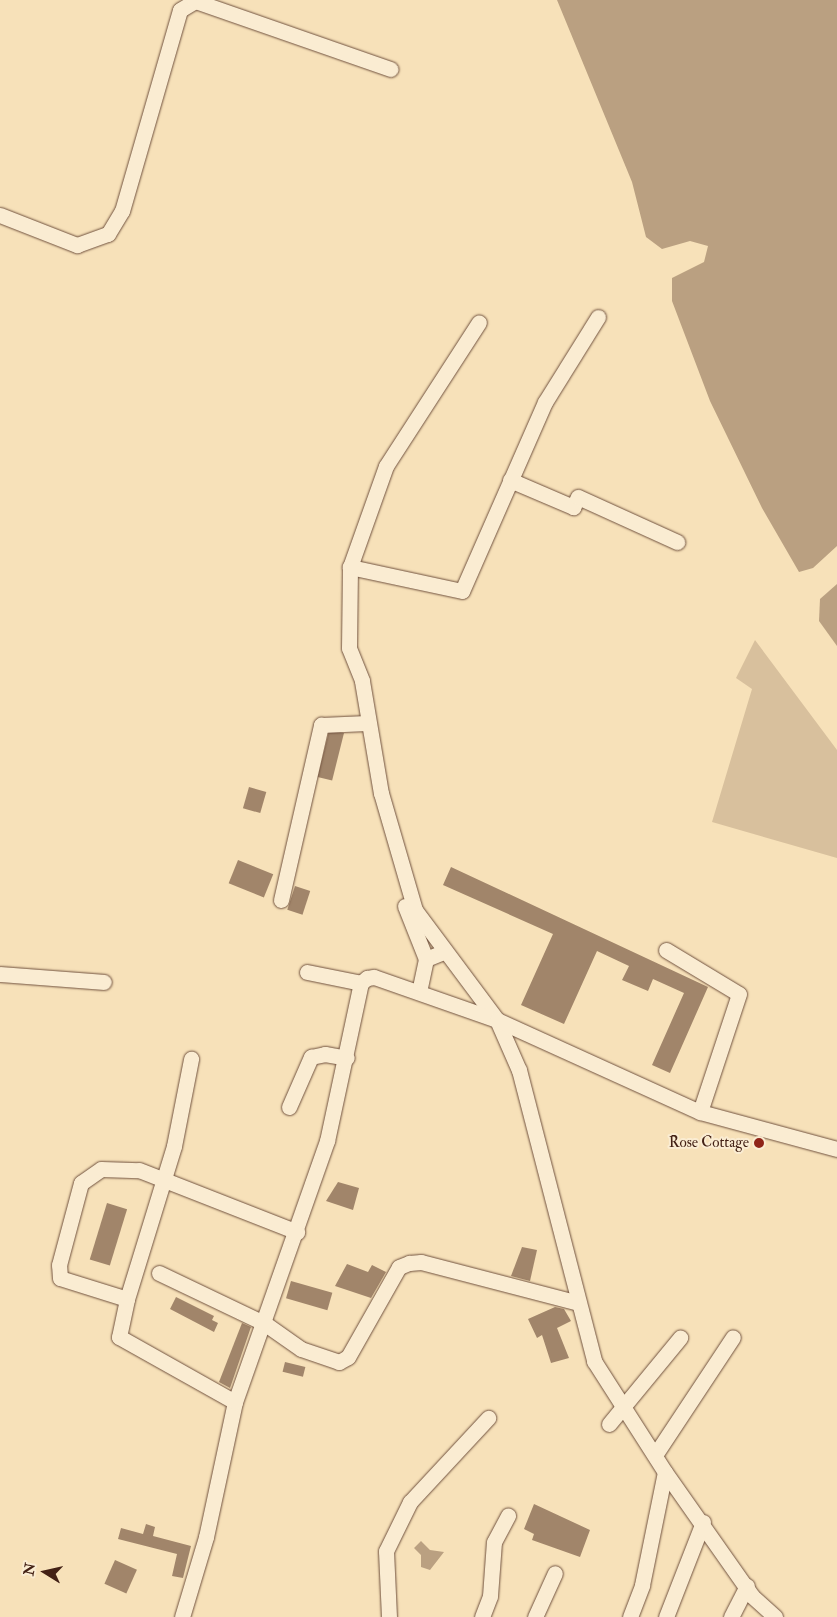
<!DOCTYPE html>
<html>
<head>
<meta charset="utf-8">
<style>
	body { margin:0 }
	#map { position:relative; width:837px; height:1617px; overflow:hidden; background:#f7e1b9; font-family:"IM FELL Double Pica",serif }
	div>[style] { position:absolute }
	.green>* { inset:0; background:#d8c09d }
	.water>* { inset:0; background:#baa081 }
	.building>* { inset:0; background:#a1856a; transform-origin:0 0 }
	.roads { filter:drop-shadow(0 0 1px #70513e) drop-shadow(0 0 1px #70513e) }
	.minor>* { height:15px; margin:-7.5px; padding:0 7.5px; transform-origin:7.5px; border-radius:7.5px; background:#faecd2 }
	.dots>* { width:14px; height:14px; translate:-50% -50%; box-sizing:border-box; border:2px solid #faecd2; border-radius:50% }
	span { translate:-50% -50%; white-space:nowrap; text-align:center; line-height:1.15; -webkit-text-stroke:4px #faecd2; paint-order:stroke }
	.poi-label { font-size:15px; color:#432115 }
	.right { translate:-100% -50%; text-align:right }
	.north { position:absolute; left:20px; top:1547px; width:50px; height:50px; -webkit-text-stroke:4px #faecd2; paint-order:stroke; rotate:280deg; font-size:14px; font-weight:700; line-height:20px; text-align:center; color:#432115 }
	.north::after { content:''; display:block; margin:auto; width:18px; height:22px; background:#432115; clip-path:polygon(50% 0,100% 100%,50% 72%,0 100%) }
</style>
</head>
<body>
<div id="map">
	<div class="green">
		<div style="clip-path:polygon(755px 640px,837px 750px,837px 858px,712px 822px,752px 689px,736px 678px)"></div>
	</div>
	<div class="water">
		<div style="clip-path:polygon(557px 0,837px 0,837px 546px,813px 568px,799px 572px,762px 508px,710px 401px,672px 301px,672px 278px,704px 262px,708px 246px,690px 241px,662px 249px,646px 237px,632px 182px)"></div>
		<div style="clip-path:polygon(837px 584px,837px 646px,819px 621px,820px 599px)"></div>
		<div style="clip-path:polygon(421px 1541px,430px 1550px,444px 1552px,430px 1570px,421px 1567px,421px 1555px,414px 1548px)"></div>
	</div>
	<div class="building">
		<div style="left:344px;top:733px;width:49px;height:15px;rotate:104deg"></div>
		<div style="left:249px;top:787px;width:18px;height:22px;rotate:16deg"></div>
		<div style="left:238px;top:860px;width:38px;height:25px;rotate:22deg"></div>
		<div style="clip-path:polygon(451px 867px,708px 987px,670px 1073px,652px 1065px,684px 993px,653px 979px,648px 991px,622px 980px,629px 966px,597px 951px,564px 1024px,521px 1005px,553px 934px,443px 885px)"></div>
		<div style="left:295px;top:886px;width:16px;height:25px;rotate:18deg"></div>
		<div style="clip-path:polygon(338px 1182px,359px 1188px,353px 1210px,326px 1201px)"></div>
		<div style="left:107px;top:1203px;width:21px;height:59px;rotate:17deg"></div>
		<div style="clip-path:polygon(522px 1247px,537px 1250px,530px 1281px,511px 1276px)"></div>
		<div style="clip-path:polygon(347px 1264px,368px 1272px,372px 1265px,386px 1272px,371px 1298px,335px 1286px)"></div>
		<div style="left:291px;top:1281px;width:43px;height:18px;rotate:16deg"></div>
		<div style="clip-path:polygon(176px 1297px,214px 1316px,212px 1320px,218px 1323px,214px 1332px,170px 1309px)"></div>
		<div style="clip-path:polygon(555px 1307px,564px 1309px,571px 1321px,557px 1328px,569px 1358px,551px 1363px,542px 1335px,537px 1338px,528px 1319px)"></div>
		<div style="clip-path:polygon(242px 1323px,251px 1327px,230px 1388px,219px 1382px)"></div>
		<div style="left:285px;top:1362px;width:21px;height:10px;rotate:14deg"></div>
		<div style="clip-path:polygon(534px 1504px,590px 1530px,580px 1557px,532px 1540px,534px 1534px,524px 1529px)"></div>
		<div style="clip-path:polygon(146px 1524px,155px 1527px,153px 1536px,191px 1546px,183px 1578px,172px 1576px,177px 1554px,118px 1539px,121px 1528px,143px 1534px)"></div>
		<div style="left:115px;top:1560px;width:24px;height:26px;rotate:24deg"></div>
	</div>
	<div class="roads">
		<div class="minor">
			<div style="left:0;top:215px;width:83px;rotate:21.3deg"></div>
			<div style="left:77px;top:245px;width:33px;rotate:-20deg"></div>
			<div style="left:108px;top:234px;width:27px;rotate:-59deg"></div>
			<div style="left:122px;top:211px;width:209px;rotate:-73.9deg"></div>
			<div style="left:180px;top:10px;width:17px;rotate:-31deg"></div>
			<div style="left:195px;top:1px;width:207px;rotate:19.2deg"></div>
			<div style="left:598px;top:317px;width:100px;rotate:121.9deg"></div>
			<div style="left:545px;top:402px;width:206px;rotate:113.7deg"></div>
			<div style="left:462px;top:591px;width:115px;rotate:-167.9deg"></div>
			<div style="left:350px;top:567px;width:81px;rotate:90.7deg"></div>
			<div style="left:349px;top:648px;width:35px;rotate:68deg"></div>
			<div style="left:362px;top:681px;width:114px;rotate:80.4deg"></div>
			<div style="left:381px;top:793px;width:122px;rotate:73.8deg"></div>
			<div style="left:415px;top:910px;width:137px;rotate:53.3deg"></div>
			<div style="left:497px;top:1020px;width:55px;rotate:66.3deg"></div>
			<div style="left:519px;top:1070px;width:301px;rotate:75.5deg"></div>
			<div style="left:594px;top:1361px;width:132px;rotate:57.4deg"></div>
			<div style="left:665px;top:1472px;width:151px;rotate:54.9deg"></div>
			<div style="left:752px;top:1596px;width:31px;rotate:42deg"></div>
			<div style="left:510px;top:480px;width:69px;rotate:23.2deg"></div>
			<div style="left:573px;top:507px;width:11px;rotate:-63deg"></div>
			<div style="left:578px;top:497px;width:109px;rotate:24.4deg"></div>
			<div style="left:350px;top:567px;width:107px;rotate:-70.4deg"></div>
			<div style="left:386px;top:466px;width:171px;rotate:-57.1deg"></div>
			<div style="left:281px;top:900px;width:180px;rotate:-77.1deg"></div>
			<div style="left:321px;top:725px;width:46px;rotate:-2.5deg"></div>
			<div style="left:405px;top:906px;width:57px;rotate:68.4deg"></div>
			<div style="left:426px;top:959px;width:18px;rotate:-22deg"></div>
			<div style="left:666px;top:950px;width:85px;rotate:31.1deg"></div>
			<div style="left:739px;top:994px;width:124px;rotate:108.3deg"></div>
			<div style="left:307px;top:972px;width:55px;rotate:11.5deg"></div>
			<div style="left:0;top:974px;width:104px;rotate:4.4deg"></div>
			<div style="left:419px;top:992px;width:34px;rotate:-78deg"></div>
			<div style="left:289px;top:1107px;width:55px;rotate:-66.3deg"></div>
			<div style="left:311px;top:1057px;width:14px;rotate:-12deg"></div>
			<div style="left:325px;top:1054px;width:22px;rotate:10deg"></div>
			<div style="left:159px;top:1273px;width:116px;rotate:25.5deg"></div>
			<div style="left:264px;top:1323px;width:45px;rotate:35.1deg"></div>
			<div style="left:301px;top:1349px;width:40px;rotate:18.9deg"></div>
			<div style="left:339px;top:1362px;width:10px;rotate:-29deg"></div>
			<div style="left:348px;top:1357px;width:103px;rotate:-60.5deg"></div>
			<div style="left:399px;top:1267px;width:11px;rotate:-22deg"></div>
			<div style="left:409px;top:1263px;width:12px;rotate:-5deg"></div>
			<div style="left:421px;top:1262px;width:162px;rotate:14.6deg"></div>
			<div style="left:127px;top:1299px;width:160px;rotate:-72.9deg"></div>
			<div style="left:174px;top:1146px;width:89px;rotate:-78.9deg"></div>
			<div style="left:235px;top:1402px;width:133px;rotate:-150.7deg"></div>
			<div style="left:119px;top:1337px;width:39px;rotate:-78deg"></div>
			<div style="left:127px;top:1299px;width:70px;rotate:-162.6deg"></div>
			<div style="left:60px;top:1278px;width:13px;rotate:-94deg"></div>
			<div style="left:59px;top:1265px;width:85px;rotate:-75deg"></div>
			<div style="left:81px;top:1183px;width:24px;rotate:-35deg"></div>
			<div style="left:101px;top:1169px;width:38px;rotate:2deg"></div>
			<div style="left:139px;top:1170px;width:170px;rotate:21.4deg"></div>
			<div style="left:609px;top:1424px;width:112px;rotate:-50.5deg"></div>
			<div style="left:655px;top:1455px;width:141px;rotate:-56.5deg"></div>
			<div style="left:182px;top:1617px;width:84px;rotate:-73.3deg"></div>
			<div style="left:206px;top:1537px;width:138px;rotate:-77.9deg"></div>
			<div style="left:235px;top:1402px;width:277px;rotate:-70.6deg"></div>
			<div style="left:327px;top:1141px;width:162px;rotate:-77.9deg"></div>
			<div style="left:361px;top:983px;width:8px;rotate:-40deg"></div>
			<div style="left:367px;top:978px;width:7px;rotate:-8deg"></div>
			<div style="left:374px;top:977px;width:130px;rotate:19.3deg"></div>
			<div style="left:497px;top:1020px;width:223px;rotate:24.4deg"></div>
			<div style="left:700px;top:1112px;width:142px;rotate:15.1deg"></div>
			<div style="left:389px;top:1617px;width:66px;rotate:-92.6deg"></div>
			<div style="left:386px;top:1551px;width:55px;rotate:-63.9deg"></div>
			<div style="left:410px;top:1502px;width:115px;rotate:-47.1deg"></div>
			<div style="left:482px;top:1617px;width:22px;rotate:-69deg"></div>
			<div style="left:490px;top:1596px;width:54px;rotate:-85.8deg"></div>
			<div style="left:494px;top:1542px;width:30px;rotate:-62deg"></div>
			<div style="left:535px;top:1617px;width:48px;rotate:-65.6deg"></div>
			<div style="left:630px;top:1617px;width:34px;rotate:-69deg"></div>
			<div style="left:642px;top:1585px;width:115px;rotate:-78.5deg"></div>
			<div style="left:666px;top:1617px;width:102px;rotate:-68.7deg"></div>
			<div style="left:731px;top:1617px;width:35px;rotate:-63deg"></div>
		</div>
	</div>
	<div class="dots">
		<div style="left:759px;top:1143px;background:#8f2418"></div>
	</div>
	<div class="poi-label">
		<span class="right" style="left:749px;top:1143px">Rose Cottage</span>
	</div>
	<div class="north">N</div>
</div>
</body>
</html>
